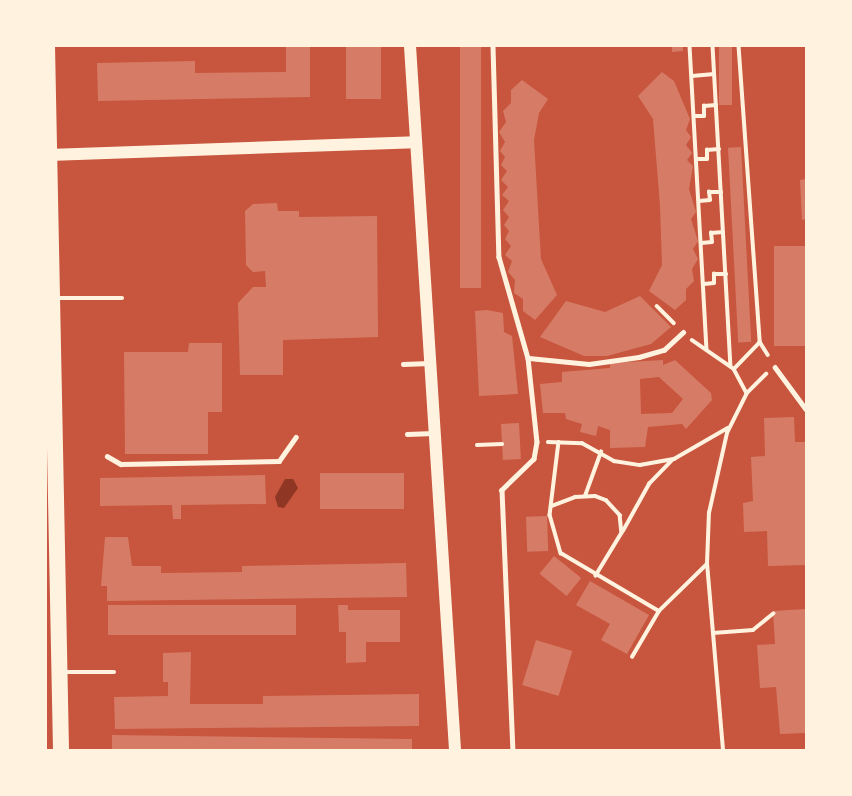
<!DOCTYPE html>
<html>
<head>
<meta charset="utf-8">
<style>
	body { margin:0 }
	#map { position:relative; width:852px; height:796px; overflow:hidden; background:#c8553d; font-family:"Roboto Condensed",sans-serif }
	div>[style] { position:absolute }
	.water>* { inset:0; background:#8f3625 }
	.building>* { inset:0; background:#d67c66; transform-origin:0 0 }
	.path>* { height:3.5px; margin:-1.75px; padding:0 1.75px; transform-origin:1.75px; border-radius:1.75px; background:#fff3e0 }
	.service>* { height:4.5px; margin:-2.25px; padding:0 2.25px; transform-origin:2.25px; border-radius:2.25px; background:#fff3e0 }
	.tertiary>* { height:12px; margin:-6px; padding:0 6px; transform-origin:6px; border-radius:6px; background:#fff3e0 }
	.primary>* { height:16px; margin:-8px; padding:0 8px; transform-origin:8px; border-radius:8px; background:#fff3e0 }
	span { translate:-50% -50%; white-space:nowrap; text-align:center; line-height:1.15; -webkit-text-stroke:7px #fff3e0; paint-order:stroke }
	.frame { position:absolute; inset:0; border:47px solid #fff3e0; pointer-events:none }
</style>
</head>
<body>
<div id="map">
	<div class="water">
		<div style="clip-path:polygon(285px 479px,293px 479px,298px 488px,284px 508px,278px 507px,275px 497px)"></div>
	</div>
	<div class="building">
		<div style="clip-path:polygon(286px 46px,310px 46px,310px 97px,98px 101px,97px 63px,195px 61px,195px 73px,286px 72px)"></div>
		<div style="left:346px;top:46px;width:35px;height:53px"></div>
		<div style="left:460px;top:46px;width:21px;height:242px"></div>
		<div style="clip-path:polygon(672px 46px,683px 46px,683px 51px,672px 52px)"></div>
		<div style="left:719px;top:46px;width:13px;height:59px"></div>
		<div style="clip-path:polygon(662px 72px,674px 81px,690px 119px,686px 130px,691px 137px,686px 145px,692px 153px,687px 160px,693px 166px,689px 189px,696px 212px,691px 219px,698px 241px,693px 249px,698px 259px,692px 269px,694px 281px,686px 289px,686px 300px,675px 310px,649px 291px,662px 265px,660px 206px,653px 119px,638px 96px)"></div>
		<div style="clip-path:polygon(522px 80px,548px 99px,539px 113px,534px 140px,541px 259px,557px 295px,535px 320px,523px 311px,523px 299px,514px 293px,515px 280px,508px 272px,512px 261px,505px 255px,511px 246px,505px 239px,509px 231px,504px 225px,509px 217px,503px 210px,509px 201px,502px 195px,508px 187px,501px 180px,507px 171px,501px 165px,505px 157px,500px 151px,505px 142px,499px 132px,506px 122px,503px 111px,511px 103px,511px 90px)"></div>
		<div style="left:741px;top:147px;width:195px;height:13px;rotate:87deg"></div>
		<div style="clip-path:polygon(806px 179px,806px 219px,802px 220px,800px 180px)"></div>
		<div style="clip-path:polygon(277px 203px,278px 211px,299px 211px,299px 217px,377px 216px,378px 337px,283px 340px,283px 375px,240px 375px,238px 303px,253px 287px,266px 287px,265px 271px,253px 272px,246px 265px,245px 211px,253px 204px)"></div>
		<div style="left:806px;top:246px;width:100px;height:32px;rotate:90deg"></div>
		<div style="clip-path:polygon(640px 296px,671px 327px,651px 344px,607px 356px,584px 356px,540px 337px,566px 301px,605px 312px)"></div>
		<div style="clip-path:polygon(487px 310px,503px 313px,504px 332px,512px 336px,518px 394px,479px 396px,475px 311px)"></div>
		<div style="clip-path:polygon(189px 343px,222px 343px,222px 412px,208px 412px,208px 454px,125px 454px,124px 352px,188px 352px)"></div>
		<div style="clip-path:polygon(evenodd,663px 360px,663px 365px,675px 360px,711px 393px,712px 400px,686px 429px,682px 424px,648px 427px,645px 447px,610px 448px,610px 430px,598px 426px,596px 436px,580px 432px,582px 424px,566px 419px,565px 413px,543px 413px,540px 384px,562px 382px,562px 372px,610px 368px,610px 363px,663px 360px,659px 377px,683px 399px,672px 413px,641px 414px,640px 379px,659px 377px)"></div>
		<div style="clip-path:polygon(794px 417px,795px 442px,806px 442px,806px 565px,768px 566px,767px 531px,744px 532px,743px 503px,753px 501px,751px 457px,765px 456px,764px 418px)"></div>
		<div style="left:519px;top:423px;width:36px;height:18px;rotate:87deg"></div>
		<div style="left:404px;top:473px;width:36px;height:84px;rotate:90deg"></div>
		<div style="clip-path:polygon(265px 475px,266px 504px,181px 505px,181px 519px,173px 519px,172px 505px,100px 506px,100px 478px)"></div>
		<div style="left:547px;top:516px;width:35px;height:21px;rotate:88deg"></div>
		<div style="clip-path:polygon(105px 537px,128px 537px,132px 566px,161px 566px,161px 573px,242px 572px,242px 566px,406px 563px,407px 597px,107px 601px,107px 586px,101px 586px)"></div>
		<div style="left:554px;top:556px;width:35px;height:23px;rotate:39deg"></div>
		<div style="clip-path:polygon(590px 581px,649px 615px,627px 654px,601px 640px,610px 624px,576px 605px)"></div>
		<div style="left:296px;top:605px;width:30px;height:188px;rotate:90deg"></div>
		<div style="clip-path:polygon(338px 605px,348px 605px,348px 610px,400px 610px,400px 642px,366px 642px,366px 662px,346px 663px,346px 632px,339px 632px)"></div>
		<div style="clip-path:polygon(806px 609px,806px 733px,780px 734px,776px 687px,760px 688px,757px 645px,775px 644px,773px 611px)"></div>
		<div style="left:536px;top:640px;width:38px;height:47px;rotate:17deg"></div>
		<div style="clip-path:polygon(191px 652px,190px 704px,263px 704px,263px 696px,419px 694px,419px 726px,115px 729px,114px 697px,168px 696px,168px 682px,163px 682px,163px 653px)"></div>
		<div style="clip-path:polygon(112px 735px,412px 739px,412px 750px,112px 750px)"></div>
	</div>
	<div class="path">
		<div style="left:690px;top:46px;width:303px;rotate:86.8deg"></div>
		<div style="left:713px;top:46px;width:321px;rotate:86.8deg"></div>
		<div style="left:739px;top:46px;width:297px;rotate:85.9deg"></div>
		<div style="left:760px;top:342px;width:15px;rotate:58deg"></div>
		<div style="left:692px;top:76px;width:22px;rotate:-5deg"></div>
		<div style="left:694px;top:116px;width:10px"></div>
		<div style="left:704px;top:116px;width:10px;rotate:-90deg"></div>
		<div style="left:704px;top:106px;width:12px;rotate:-5deg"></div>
		<div style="left:697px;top:159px;width:10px"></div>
		<div style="left:707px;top:159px;width:9px;rotate:-90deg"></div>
		<div style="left:707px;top:150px;width:12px;rotate:-5deg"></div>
		<div style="left:699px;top:201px;width:11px;rotate:-5deg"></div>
		<div style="left:710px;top:200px;width:8px;rotate:-97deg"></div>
		<div style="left:709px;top:192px;width:12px"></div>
		<div style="left:701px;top:243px;width:11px;rotate:-5deg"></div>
		<div style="left:712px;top:242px;width:9px;rotate:-96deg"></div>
		<div style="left:711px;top:233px;width:12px;rotate:-5deg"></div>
		<div style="left:704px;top:284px;width:10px;rotate:-6deg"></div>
		<div style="left:714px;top:283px;width:9px;rotate:-90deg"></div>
		<div style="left:714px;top:274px;width:12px"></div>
		<div style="left:657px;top:306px;width:24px;rotate:45deg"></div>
		<div style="left:692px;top:340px;width:51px;rotate:34.6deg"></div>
		<div style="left:734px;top:369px;width:27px;rotate:62deg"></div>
		<div style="left:734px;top:369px;width:37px;rotate:-46deg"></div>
		<div style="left:548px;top:442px;width:34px;rotate:2deg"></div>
		<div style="left:582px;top:443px;width:37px;rotate:29deg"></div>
		<div style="left:614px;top:461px;width:26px;rotate:9deg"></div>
		<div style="left:640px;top:465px;width:35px;rotate:-10deg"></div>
		<div style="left:674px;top:459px;width:62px;rotate:-29.9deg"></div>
		<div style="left:559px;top:442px;width:74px;rotate:97deg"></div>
		<div style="left:550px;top:515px;width:40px;rotate:74deg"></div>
		<div style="left:561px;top:553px;width:114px;rotate:30.6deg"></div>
		<div style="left:659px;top:611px;width:67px;rotate:-44.4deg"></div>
		<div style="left:477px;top:445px;width:25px;rotate:-2deg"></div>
		<div style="left:585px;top:496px;width:47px;rotate:-70deg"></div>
		<div style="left:552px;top:506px;width:25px;rotate:-21deg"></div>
		<div style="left:575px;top:497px;width:20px;rotate:-3deg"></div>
		<div style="left:595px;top:496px;width:12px;rotate:20deg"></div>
		<div style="left:606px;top:500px;width:21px;rotate:47deg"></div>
		<div style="left:620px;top:515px;width:18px;rotate:84deg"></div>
		<div style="left:622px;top:533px;width:50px;rotate:121.2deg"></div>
		<div style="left:623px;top:531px;width:54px;rotate:-61deg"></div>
		<div style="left:649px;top:484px;width:33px;rotate:-46deg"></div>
		<div style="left:713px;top:633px;width:40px;rotate:-4.3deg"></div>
		<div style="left:753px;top:630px;width:26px;rotate:-39deg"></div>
		<div style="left:632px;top:657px;width:53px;rotate:-59.6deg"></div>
		<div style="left:723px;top:750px;width:187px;rotate:-94.9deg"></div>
		<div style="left:707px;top:564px;width:51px;rotate:-87.8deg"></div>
		<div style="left:709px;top:513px;width:82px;rotate:-77.3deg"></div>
		<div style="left:727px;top:433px;width:45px;rotate:-63.4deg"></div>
		<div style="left:747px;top:393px;width:27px;rotate:-45deg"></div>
	</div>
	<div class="service">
		<div style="left:493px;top:46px;width:211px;rotate:88.4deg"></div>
		<div style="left:499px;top:257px;width:105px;rotate:74deg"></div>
		<div style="left:528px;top:358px;width:84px;rotate:83.9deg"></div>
		<div style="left:537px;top:442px;width:17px;rotate:100deg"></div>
		<div style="left:534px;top:459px;width:45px;rotate:135.9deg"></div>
		<div style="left:502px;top:490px;width:260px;rotate:87.6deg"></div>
		<div style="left:55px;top:298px;width:67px"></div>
		<div style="left:529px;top:358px;width:60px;rotate:5.7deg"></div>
		<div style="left:589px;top:364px;width:50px;rotate:-8deg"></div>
		<div style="left:639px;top:357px;width:26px;rotate:-16deg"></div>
		<div style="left:664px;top:350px;width:26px;rotate:-43deg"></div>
		<div style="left:403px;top:364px;width:27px;rotate:-2deg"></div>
		<div style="left:775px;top:367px;width:52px;rotate:53.6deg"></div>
		<div style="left:407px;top:434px;width:27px;rotate:-2deg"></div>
		<div style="left:107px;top:456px;width:16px;rotate:30deg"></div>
		<div style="left:121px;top:464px;width:158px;rotate:-1.1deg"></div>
		<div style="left:279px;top:461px;width:29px;rotate:-55deg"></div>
		<div style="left:63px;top:672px;width:51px"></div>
	</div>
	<div class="tertiary">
		<div style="left:410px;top:46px;width:705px;rotate:86.34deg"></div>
		<div style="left:49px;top:155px;width:366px;rotate:-2deg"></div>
	</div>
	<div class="primary">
		<div style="left:47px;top:46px;width:704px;rotate:88.86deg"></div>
	</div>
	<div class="frame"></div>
</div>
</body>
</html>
